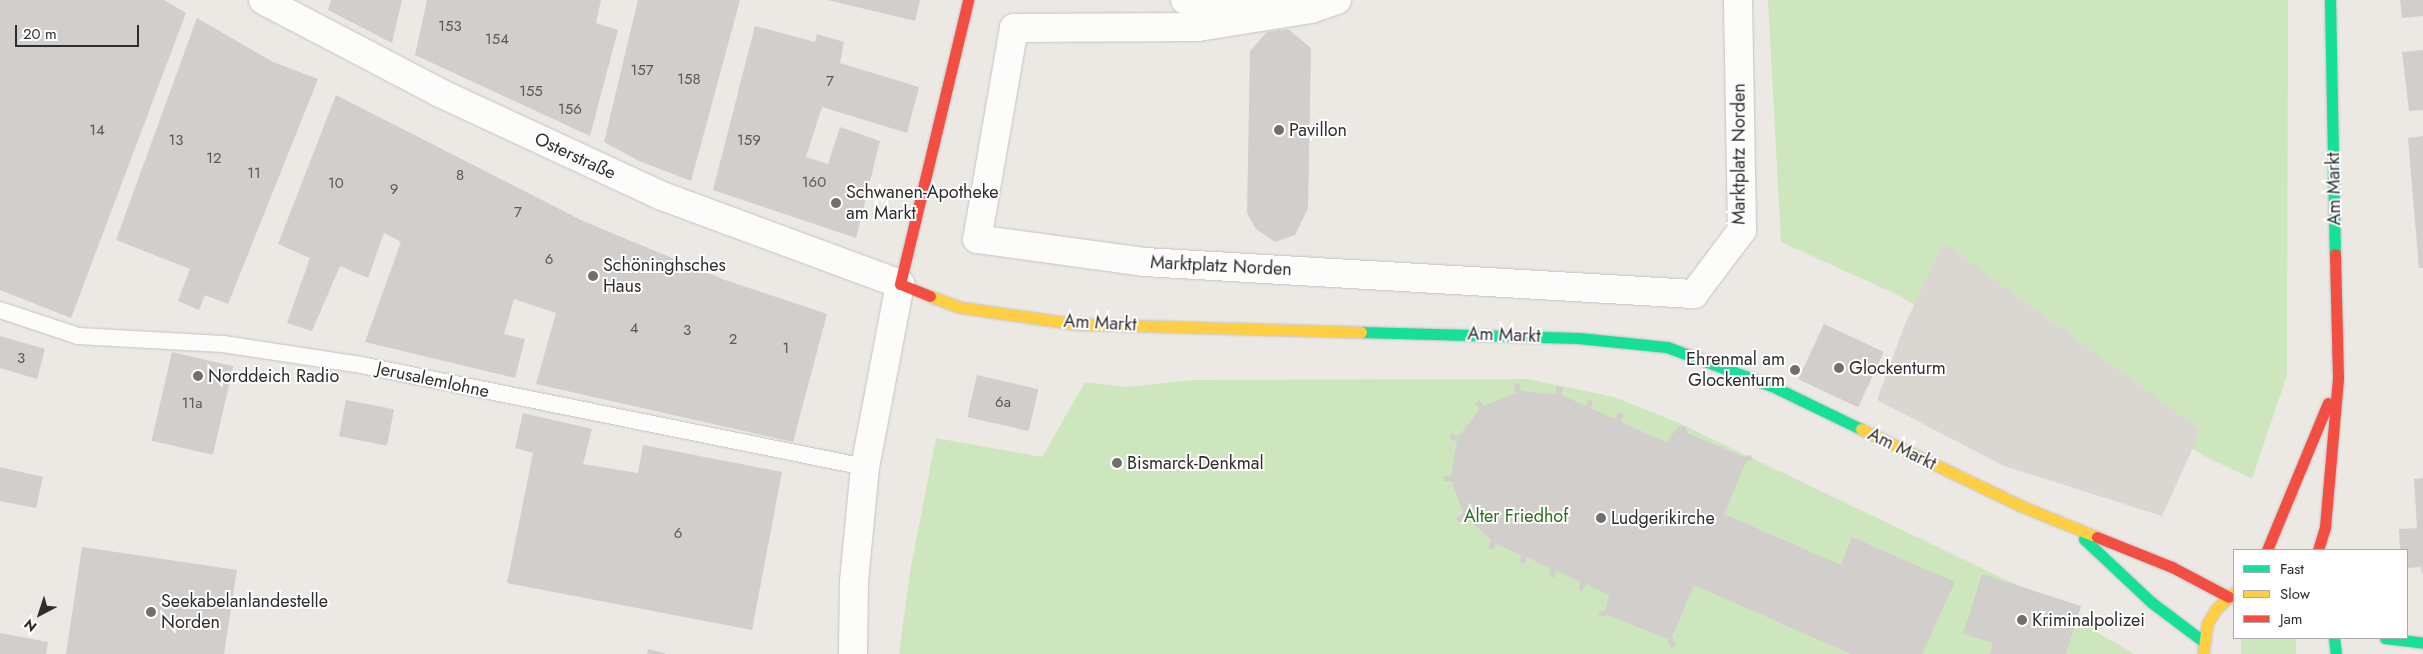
<!DOCTYPE html>
<html>
<head>
<meta charset="utf-8">
<style>
	body { margin:0 }
	#map { position:relative; width:2423px; height:654px; overflow:hidden; background:#ece8e4; font-family:Jost,sans-serif }
	div>[style] { position:absolute }
	.green>* { inset:0; background:#cee6be; transform-origin:0 0 }
	.plaza>* { inset:0; background:#dad6d2 }
	.building>* { inset:0; background:#d1cecb; transform-origin:0 0 }
	.roads { filter:drop-shadow(0 0 1px #c5c4c5) drop-shadow(0 0 1px #c5c4c5) }
	.lane>* { height:16px; margin:-8px; padding:0 8px; transform-origin:8px; border-radius:8px; background:#fcfcfb }
	.street>* { height:28px; margin:-14px; padding:0 14px; transform-origin:14px; border-radius:14px; background:#fcfcfb }
	.fast>* { height:11px; margin:-5.5px; padding:0 5.5px; transform-origin:5.5px; border-radius:5.5px; background:#16e098 }
	.slow>* { height:11px; margin:-5.5px; padding:0 5.5px; transform-origin:5.5px; border-radius:5.5px; background:#ffcf43 }
	.jam>* { height:11px; margin:-5.5px; padding:0 5.5px; transform-origin:5.5px; border-radius:5.5px; background:#f24e42 }
	.dots>* { width:14px; height:14px; translate:-50% -50%; box-sizing:border-box; border:2px solid #fff; border-radius:50% }
	span { translate:-50% -50%; white-space:nowrap; text-align:center; line-height:1.15; -webkit-text-stroke:4px #fff; paint-order:stroke }
	.number-label { font-size:15px; color:#585857 }
	.number-label span { -webkit-text-stroke-width:0 }
	.poi-label { font-size:18px; color:#2e2e2e }
	.left { translate:0 -50%; text-align:left }
	.right { translate:-100% -50%; text-align:right }
	.street-label { font-size:18px; color:#2e2e2e }
	.park-label { font-size:18px; color:#2c6e1b }
	.legend { position:absolute; left:2233px; top:549px; width:175px; height:90px; box-sizing:border-box; background:#fff; border:1px solid #ababab; margin:0; padding:6px 9px; list-style:none; font-size:15px; color:#2e2e2e }
	.legend li { display:flex; align-items:center; gap:10px; height:25px }
	.legend b { width:25px; border:1px solid #ababab }
	.north { position:absolute; left:15px; top:589px; width:50px; height:50px; -webkit-text-stroke:4px #fff; paint-order:stroke; rotate:220deg; font-size:14px; font-weight:700; line-height:20px; text-align:center; color:#2e2e2e }
	.north::after { content:''; display:block; margin:auto; width:18px; height:22px; background:#2e2e2e; clip-path:polygon(50% 0,100% 100%,50% 72%,0 100%) }
	.scale { position:absolute; left:15px; top:25px; width:124px; height:22px; box-sizing:border-box; border:2px solid #2e2e2e; border-top:0; padding-left:6px; font-size:15px; line-height:18px; white-space:nowrap; color:#2e2e2e; -webkit-text-stroke:4px #fff; paint-order:stroke }
</style>
</head>
<body>
<div id="map">
	<div class="green">
		<div style="clip-path:polygon(1768px 0,2288px 0,2287px 375px,2252px 479px,2202px 455px,2147px 421px,2024px 367px,1898px 295px,1781px 242px)"></div>
		<div style="clip-path:polygon(1528px 379px,1614px 397px,1679px 423px,2019px 586px,2134px 654px,899px 654px,910px 572px,936px 438px,1042px 457px,1085px 382px,1127px 387px,1193px 380px)"></div>
		<div style="left:2241px;top:638px;width:55px;height:16px"></div>
	</div>
	<div class="plaza">
		<div style="clip-path:polygon(1944px 243px,2201px 430px,2162px 516px,2004px 466px,1877px 400px,1905px 324px)"></div>
	</div>
	<div class="building">
		<div style="clip-path:polygon(0 0,164px 0,186px 13px,71px 318px,0 290px)"></div>
		<div style="clip-path:polygon(331px 0,402px 0,392px 43px,328px 10px)"></div>
		<div style="clip-path:polygon(427px 0,601px 0,596px 23px,618px 30px,590px 136px,415px 55px)"></div>
		<div style="clip-path:polygon(638px 0,740px 0,691px 181px,639px 161px,604px 142px)"></div>
		<div style="clip-path:polygon(828px 0,920px 0,915px 21px)"></div>
		<div style="clip-path:polygon(2400px 0,2423px 0,2423px 16px,2402px 18px)"></div>
		<div style="clip-path:polygon(197px 18px,273px 62px,318px 79px,228px 304px,205px 295px,199px 310px,178px 301px,190px 269px,116px 240px)"></div>
		<div style="clip-path:polygon(755px 26px,815px 42px,817px 34px,844px 42px,840px 63px,919px 87px,907px 133px,822px 107px,806px 157px,828px 164px,840px 127px,880px 141px,856px 238px,713px 190px)"></div>
		<div style="clip-path:polygon(1288px 29px,1311px 48px,1308px 208px,1295px 235px,1275px 242px,1256px 229px,1247px 213px,1250px 51px,1267px 32px)"></div>
		<div style="clip-path:polygon(2423px 50px,2423px 110px,2409px 111px,2402px 52px)"></div>
		<div style="clip-path:polygon(336px 95px,583px 221px,725px 280px,827px 314px,793px 442px,536px 384px,556px 313px,514px 299px,504px 334px,525px 339px,515px 378px,365px 342px,401px 242px,384px 233px,368px 278px,340px 266px,312px 331px,287px 323px,310px 258px,278px 244px)"></div>
		<div style="clip-path:polygon(2423px 136px,2423px 268px,2419px 268px,2408px 138px)"></div>
		<div style="left:1824px;top:324px;width:66px;height:61px;rotate:25deg"></div>
		<div style="clip-path:polygon(0 336px,45px 349px,37px 379px,0 368px)"></div>
		<div style="left:172px;top:352px;width:63px;height:91px;rotate:13deg"></div>
		<div style="left:977px;top:375px;width:63px;height:43px;rotate:13deg"></div>
		<div style="clip-path:polygon(1519px 383px,1521px 391px,1555px 394px,1557px 386px,1563px 388px,1561px 395px,1586px 406px,1588px 399px,1593px 401px,1591px 408px,1615px 419px,1618px 412px,1624px 414px,1621px 422px,1666px 442px,1678px 427px,1685px 426px,1687px 433px,1744px 457px,1750px 455px,1753px 459px,1746px 462px,1724px 514px,1841px 565px,1852px 537px,1955px 582px,1922px 654px,1851px 654px,1694px 585px,1672px 637px,1676px 646px,1671px 648px,1667px 639px,1608px 615px,1600px 617px,1598px 612px,1606px 610px,1609px 595px,1586px 584px,1582px 592px,1578px 589px,1581px 582px,1556px 571px,1554px 578px,1549px 576px,1551px 569px,1527px 557px,1524px 564px,1519px 562px,1521px 555px,1496px 544px,1493px 550px,1488px 548px,1491px 540px,1466px 517px,1460px 523px,1456px 518px,1463px 513px,1452px 481px,1444px 481px,1443px 476px,1451px 476px,1457px 442px,1450px 439px,1451px 434px,1459px 436px,1480px 409px,1475px 404px,1479px 400px,1484px 406px,1515px 393px,1514px 384px)"></div>
		<div style="left:346px;top:400px;width:49px;height:37px;rotate:11deg"></div>
		<div style="clip-path:polygon(523px 413px,592px 429px,583px 464px,638px 473px,643px 445px,782px 472px,752px 630px,507px 583px,533px 453px,515px 448px)"></div>
		<div style="clip-path:polygon(0 467px,43px 477px,36px 508px,0 501px)"></div>
		<div style="clip-path:polygon(2423px 478px,2423px 573px,2422px 573px,2421px 567px,2407px 568px,2407px 550px,2400px 550px,2399px 529px,2417px 528px,2414px 479px)"></div>
		<div style="clip-path:polygon(82px 547px,237px 570px,224px 654px,66px 654px)"></div>
		<div style="clip-path:polygon(1982px 574px,2081px 606px,2066px 654px,1990px 654px,1993px 643px,1963px 634px)"></div>
		<div style="clip-path:polygon(0 633px,48px 642px,46px 654px,0 654px)"></div>
		<div style="clip-path:polygon(648px 649px,665px 653px,665px 654px,647px 654px)"></div>
	</div>
	<div class="roads">
		<div class="lane">
			<div style="left:0;top:310px;width:82px;rotate:18.4deg"></div>
			<div style="left:78px;top:336px;width:145px;rotate:3.2deg"></div>
			<div style="left:223px;top:344px;width:134px;rotate:8.6deg"></div>
			<div style="left:356px;top:364px;width:519px;rotate:11.44deg"></div>
		</div>
		<div class="street">
			<div style="left:263px;top:0;width:200px;rotate:27.7deg"></div>
			<div style="left:440px;top:93px;width:245px;rotate:24.9deg"></div>
			<div style="left:662px;top:196px;width:254px;rotate:20.3deg"></div>
			<div style="left:900px;top:284px;width:186px;rotate:100.8deg"></div>
			<div style="left:865px;top:467px;width:115px;rotate:95.5deg"></div>
			<div style="left:854px;top:581px;width:73px;rotate:90.8deg"></div>
			<div style="left:1185px;top:0;width:82px"></div>
			<div style="left:1337px;top:0;width:28px;rotate:161deg"></div>
			<div style="left:1311px;top:9px;width:114px;rotate:170.9deg"></div>
			<div style="left:1198px;top:27px;width:184px;rotate:179.7deg"></div>
			<div style="left:1014px;top:28px;width:214px;rotate:99.9deg"></div>
			<div style="left:977px;top:239px;width:170px;rotate:7.8deg"></div>
			<div style="left:1145px;top:262px;width:550px;rotate:3.34deg"></div>
			<div style="left:1694px;top:294px;width:80px;rotate:-53.1deg"></div>
			<div style="left:1742px;top:230px;width:230px;rotate:-91deg"></div>
		</div>
		<div class="fast">
			<div style="left:2330px;top:0;width:254px;rotate:88.9deg"></div>
			<div style="left:1361px;top:332px;width:217px;rotate:1.6deg"></div>
			<div style="left:1578px;top:338px;width:89px;rotate:5.8deg"></div>
			<div style="left:1667px;top:347px;width:112px;rotate:20.4deg"></div>
			<div style="left:1772px;top:386px;width:99px;rotate:25.8deg"></div>
			<div style="left:2084px;top:539px;width:92px;rotate:43.2deg"></div>
			<div style="left:2151px;top:602px;width:65px;rotate:36.9deg"></div>
			<div style="left:2334px;top:638px;width:16px;rotate:83deg"></div>
			<div style="left:2385px;top:638px;width:38px;rotate:7deg"></div>
		</div>
		<div class="slow">
			<div style="left:930px;top:296px;width:30px;rotate:21deg"></div>
			<div style="left:958px;top:307px;width:119px;rotate:8.2deg"></div>
			<div style="left:1076px;top:324px;width:285px;rotate:1.6deg"></div>
			<div style="left:1861px;top:429px;width:178px;rotate:25.7deg"></div>
			<div style="left:2021px;top:506px;width:82px;rotate:22.2deg"></div>
			<div style="left:2203px;top:654px;width:30px;rotate:-82deg"></div>
			<div style="left:2207px;top:624px;width:17px;rotate:-59deg"></div>
			<div style="left:2216px;top:609px;width:24px;rotate:-42deg"></div>
		</div>
		<div class="jam">
			<div style="left:930px;top:296px;width:32px;rotate:-158deg"></div>
			<div style="left:900px;top:284px;width:292px;rotate:-76.5deg"></div>
			<div style="left:2097px;top:537px;width:81px;rotate:21.8deg"></div>
			<div style="left:2172px;top:567px;width:64px;rotate:27.8deg"></div>
			<div style="left:2267px;top:550px;width:159px;rotate:-67.5deg"></div>
			<div style="left:2318px;top:550px;width:24px;rotate:-73deg"></div>
			<div style="left:2325px;top:527px;width:150px;rotate:-85deg"></div>
			<div style="left:2338px;top:378px;width:124px;rotate:-91.4deg"></div>
		</div>
	</div>
	<div class="dots">
		<div style="left:1279px;top:130px;background:#706f6e"></div>
		<div style="left:836px;top:203px;background:#706f6e"></div>
		<div style="left:593px;top:276px;background:#706f6e"></div>
		<div style="left:1839px;top:368px;background:#706f6e"></div>
		<div style="left:1795px;top:370px;background:#706f6e"></div>
		<div style="left:198px;top:376px;background:#706f6e"></div>
		<div style="left:1117px;top:463px;background:#706f6e"></div>
		<div style="left:1601px;top:518px;background:#706f6e"></div>
		<div style="left:151px;top:612px;background:#706f6e"></div>
		<div style="left:2022px;top:620px;background:#706f6e"></div>
	</div>
	<div class="number-label">
		<span style="left:450px;top:27px">153</span>
		<span style="left:497px;top:40px">154</span>
		<span style="left:642px;top:71px">157</span>
		<span style="left:689px;top:80px">158</span>
		<span style="left:830px;top:82px">7</span>
		<span style="left:531px;top:92px">155</span>
		<span style="left:570px;top:110px">156</span>
		<span style="left:97px;top:131px">14</span>
		<span style="left:176px;top:141px">13</span>
		<span style="left:749px;top:141px">159</span>
		<span style="left:214px;top:159px">12</span>
		<span style="left:254px;top:174px">11</span>
		<span style="left:460px;top:176px">8</span>
		<span style="left:814px;top:183px">160</span>
		<span style="left:336px;top:184px">10</span>
		<span style="left:394px;top:190px">9</span>
		<span style="left:518px;top:213px">7</span>
		<span style="left:549px;top:260px">6</span>
		<span style="left:634px;top:329px">4</span>
		<span style="left:687px;top:331px">3</span>
		<span style="left:733px;top:340px">2</span>
		<span style="left:786px;top:349px">1</span>
		<span style="left:21px;top:359px">3</span>
		<span style="left:1003px;top:403px">6a</span>
		<span style="left:192px;top:404px">11a</span>
		<span style="left:678px;top:534px">6</span>
	</div>
	<div class="poi-label">
		<span class="left" style="left:1289px;top:130px">Pavillon</span>
		<span class="left" style="left:846px;top:203px">Schwanen-Apotheke<br>am Markt</span>
		<span class="left" style="left:603px;top:276px">Schöninghsches<br>Haus</span>
		<span class="right" style="left:1785px;top:370px">Ehrenmal am<br>Glockenturm</span>
		<span class="left" style="left:1849px;top:368px">Glockenturm</span>
		<span class="left" style="left:208px;top:376px">Norddeich Radio</span>
		<span class="left" style="left:1127px;top:463px">Bismarck-Denkmal</span>
		<span class="left" style="left:1611px;top:518px">Ludgerikirche</span>
		<span class="left" style="left:161px;top:612px">Seekabelanlandestelle<br>Norden</span>
		<span class="left" style="left:2032px;top:620px">Kriminalpolizei</span>
	</div>
	<div class="street-label">
		<span style="left:1739px;top:154px;rotate:-90deg">Marktplatz Norden</span>
		<span style="left:575px;top:156px;rotate:25deg">Osterstraße</span>
		<span style="left:2334px;top:189px;rotate:-91deg">Am Markt</span>
		<span style="left:1221px;top:266px;rotate:3deg">Marktplatz Norden</span>
		<span style="left:1100px;top:323px;rotate:3deg">Am Markt</span>
		<span style="left:1504px;top:335px;rotate:2deg">Am Markt</span>
		<span style="left:433px;top:380px;rotate:12deg">Jerusalemlohne</span>
		<span style="left:1902px;top:449px;rotate:26deg">Am Markt</span>
	</div>
	<div class="park-label">
		<span style="left:1516px;top:516px">Alter Friedhof</span>
	</div>
	<ul class="legend">
	<li><b style="height:6px;background:#16e098"></b>Fast</li>
	<li><b style="height:6px;background:#ffcf43"></b>Slow</li>
	<li><b style="height:6px;background:#f24e42"></b>Jam</li>
	</ul>
	<div class="north">N</div>
	<div class="scale">20 m</div>
</div>
</body>
</html>
